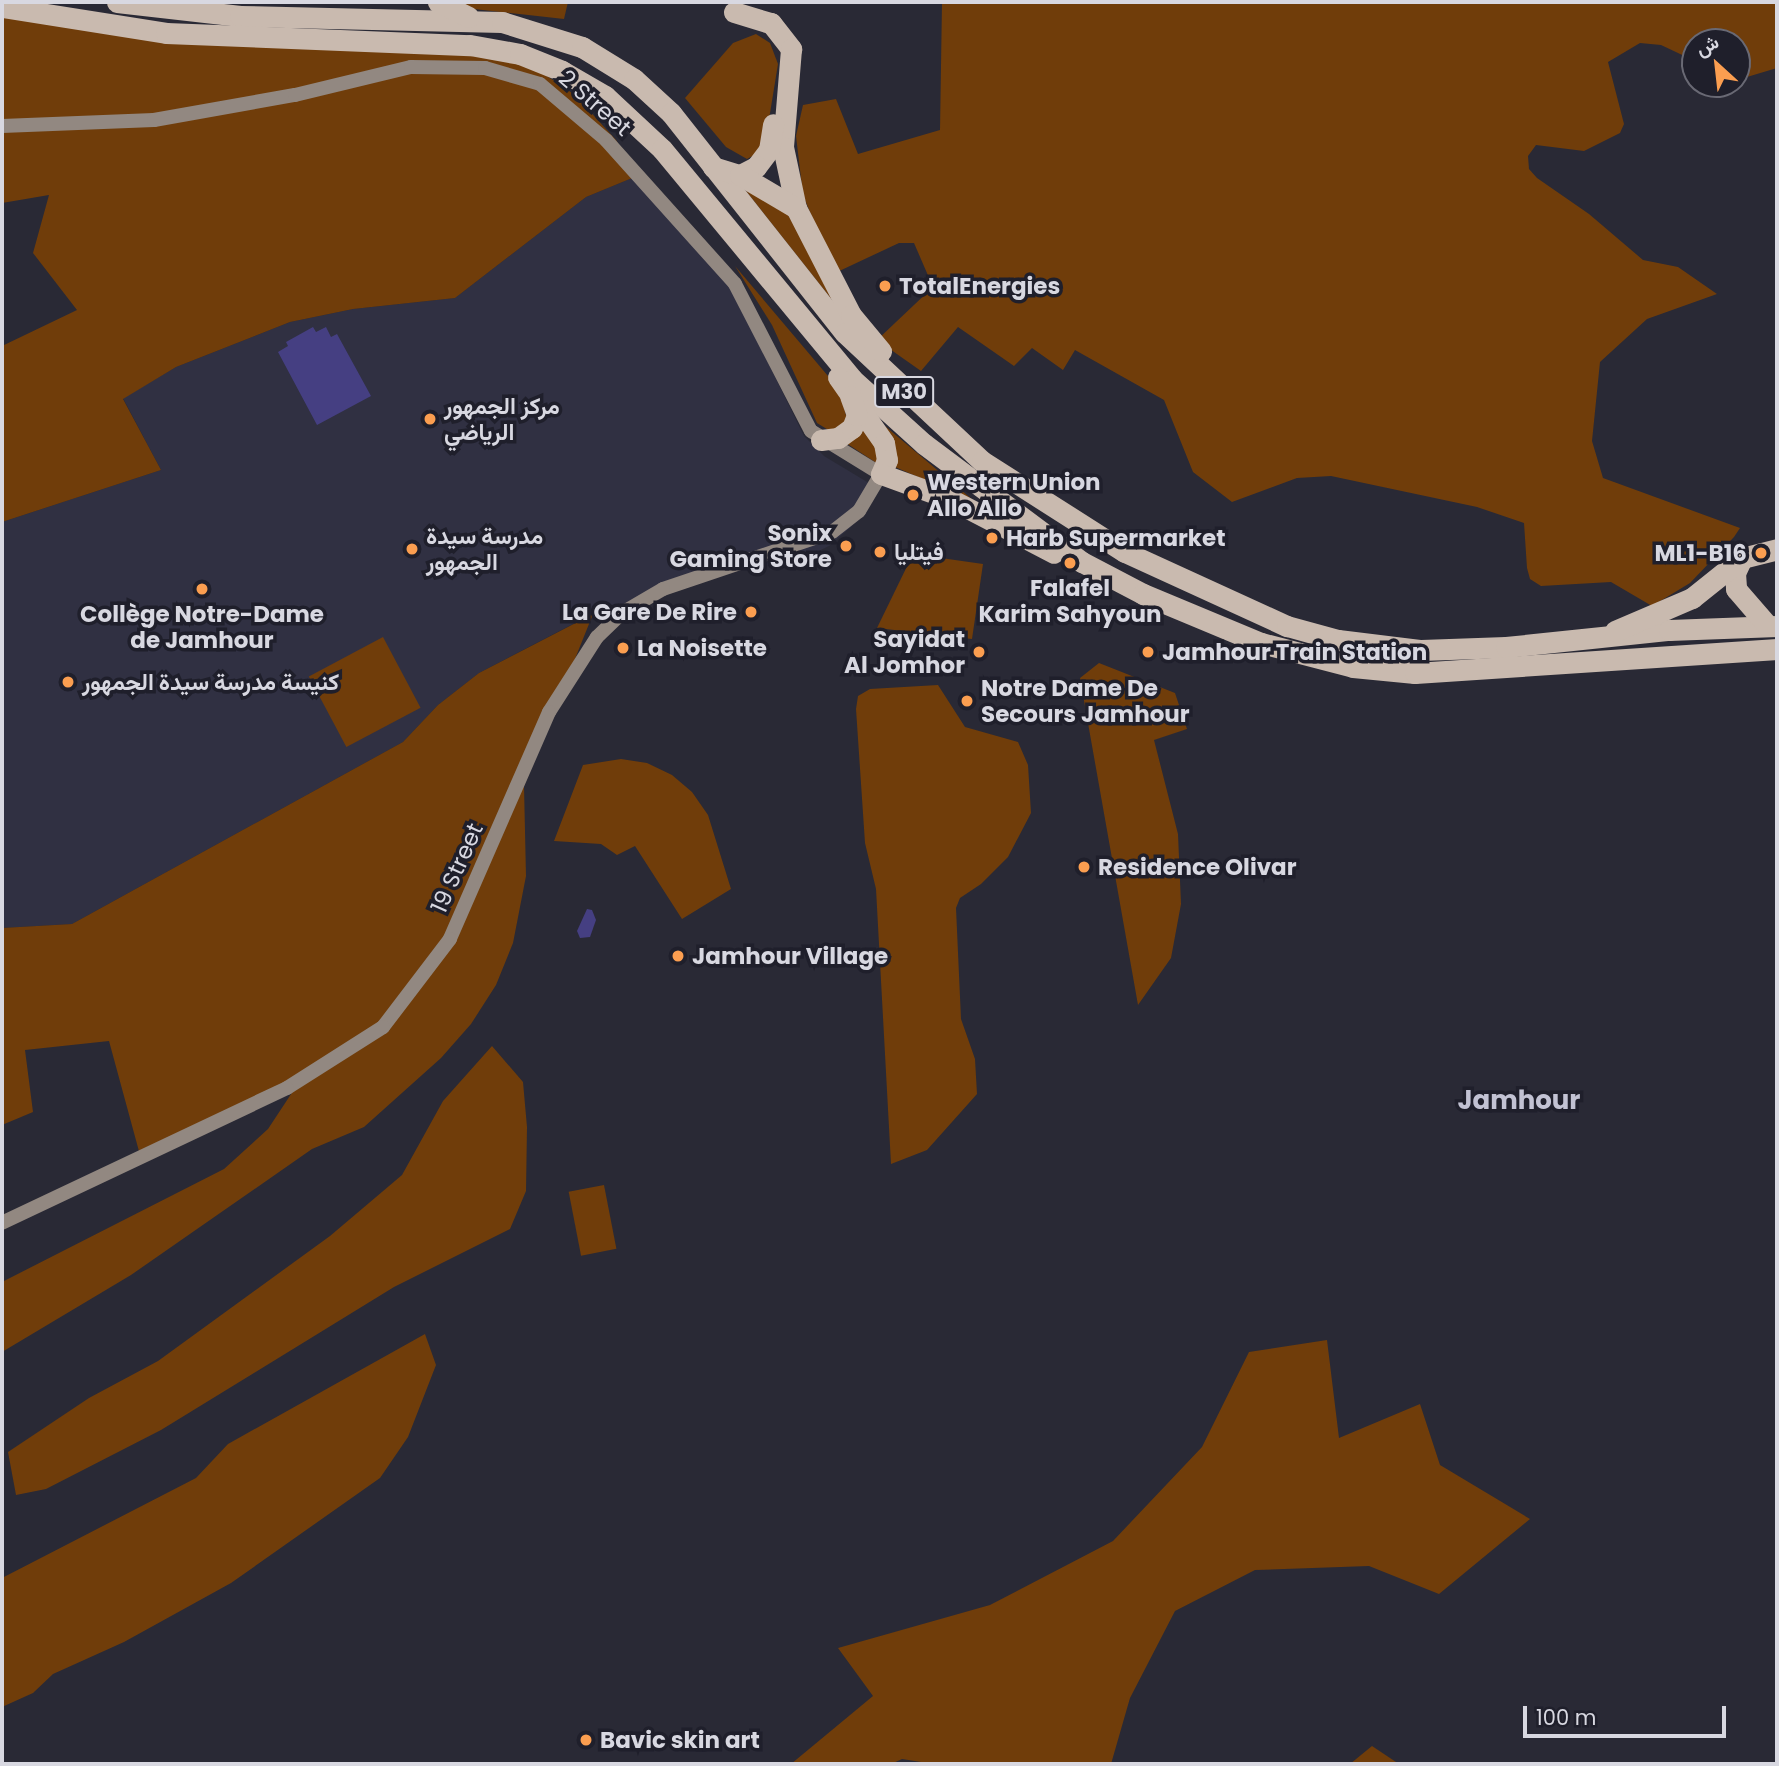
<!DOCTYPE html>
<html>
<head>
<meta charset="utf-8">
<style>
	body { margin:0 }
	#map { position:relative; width:1779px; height:1766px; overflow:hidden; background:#292935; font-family:Poppins,Vazirmatn,sans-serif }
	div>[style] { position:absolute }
	.built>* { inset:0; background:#303042 }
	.green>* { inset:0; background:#703d0a; transform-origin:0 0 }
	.water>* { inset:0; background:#453f82 }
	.secondary>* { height:14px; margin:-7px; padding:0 7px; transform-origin:7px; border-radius:7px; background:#928881 }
	.highway>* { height:21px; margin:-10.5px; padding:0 10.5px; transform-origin:10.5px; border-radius:10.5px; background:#c9baaf }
	.dots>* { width:19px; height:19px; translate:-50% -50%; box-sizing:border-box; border:4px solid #1f1f2b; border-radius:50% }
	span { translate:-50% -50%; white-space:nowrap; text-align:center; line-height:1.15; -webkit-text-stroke:7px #1f1f2b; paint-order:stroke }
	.shield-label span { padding:2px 5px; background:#1f1f2b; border:2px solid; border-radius:5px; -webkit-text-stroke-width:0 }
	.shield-label { font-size:21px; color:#d8d8e1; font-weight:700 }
	.street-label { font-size:23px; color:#d8d8e1 }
	.poi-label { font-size:23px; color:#d8d8e1; font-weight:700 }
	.left { translate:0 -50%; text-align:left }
	.right { translate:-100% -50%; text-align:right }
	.quarter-label { font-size:26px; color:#c2c2d3; font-weight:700 }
	.frame { position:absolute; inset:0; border:4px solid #d8d8e1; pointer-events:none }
	.north { position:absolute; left:1681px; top:28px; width:70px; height:70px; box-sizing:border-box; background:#1f1f2b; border:2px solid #696974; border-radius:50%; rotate:333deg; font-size:19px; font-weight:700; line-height:28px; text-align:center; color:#d8d8e1 }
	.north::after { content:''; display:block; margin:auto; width:24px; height:32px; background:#fb9e50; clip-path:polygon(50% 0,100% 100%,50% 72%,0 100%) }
	.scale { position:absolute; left:1523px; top:1706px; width:203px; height:32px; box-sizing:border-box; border:4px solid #d8d8e1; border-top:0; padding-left:9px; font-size:21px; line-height:24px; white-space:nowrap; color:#d8d8e1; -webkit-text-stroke:5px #1f1f2b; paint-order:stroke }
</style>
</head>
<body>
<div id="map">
	<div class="built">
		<div style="clip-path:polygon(637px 176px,726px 277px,804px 436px,824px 456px,877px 488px,852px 526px,829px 546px,802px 559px,725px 572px,592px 614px,479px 673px,438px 705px,403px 742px,72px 924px,2px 928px,2px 522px,161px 470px,123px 398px,176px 367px,290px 322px,353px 309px,455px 298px,586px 197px)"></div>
	</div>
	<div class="green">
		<div style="clip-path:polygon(410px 2px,568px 2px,564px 19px)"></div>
		<div style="clip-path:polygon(942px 2px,1777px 2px,1777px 68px,1737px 80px,1737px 42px,1695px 42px,1695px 61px,1661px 45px,1640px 43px,1608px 62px,1624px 124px,1620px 133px,1584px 151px,1536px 145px,1528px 156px,1529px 169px,1537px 178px,1589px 214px,1643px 260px,1678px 267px,1717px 294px,1647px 319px,1600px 362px,1592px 441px,1603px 478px,1740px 528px,1734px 537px,1690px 583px,1652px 606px,1611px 582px,1541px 586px,1530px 579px,1527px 568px,1524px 523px,1477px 507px,1331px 476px,1297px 478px,1232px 502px,1193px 472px,1164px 400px,1075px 350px,1063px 370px,1032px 348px,1014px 366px,958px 327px,921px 371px,877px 340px,933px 287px,914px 243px,899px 243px,835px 273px,803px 195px,796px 136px,803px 105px,836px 99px,858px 154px,940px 130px)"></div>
		<div style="clip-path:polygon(2px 13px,465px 45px,541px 72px,575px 95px,616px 140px,637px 176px,586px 197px,455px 298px,353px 309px,290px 322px,176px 367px,123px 399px,161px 470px,2px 522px,2px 346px,77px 310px,33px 253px,49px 195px,2px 203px)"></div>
		<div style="clip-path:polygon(756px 34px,770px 43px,778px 64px,764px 150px,747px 159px,726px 147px,685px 98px,733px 43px)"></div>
		<div style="clip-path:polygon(739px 182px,782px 205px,866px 343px)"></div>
		<div style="clip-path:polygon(735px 266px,839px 389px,848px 423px,830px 431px,817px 423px,772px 325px)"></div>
		<div style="clip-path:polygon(885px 426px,974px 501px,895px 467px,895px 444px)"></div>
		<div style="clip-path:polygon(864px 427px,877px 441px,878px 464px,846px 443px)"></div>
		<div style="clip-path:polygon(913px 554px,983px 564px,972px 639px,877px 628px)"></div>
		<div style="clip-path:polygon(593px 614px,524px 786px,526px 876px,513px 943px,496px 985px,471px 1024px,441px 1058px,364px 1127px,312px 1149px,131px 1275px,2px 1352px,2px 1282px,224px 1169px,268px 1129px,299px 1082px,140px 1155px,109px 1041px,25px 1050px,33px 1112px,2px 1125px,2px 928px,72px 924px,403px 742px,438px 705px,479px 673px)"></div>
		<div style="left:383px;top:637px;width:80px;height:84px;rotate:62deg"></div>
		<div style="clip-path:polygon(1099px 663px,1175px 693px,1187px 729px,1154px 740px,1178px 834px,1181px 904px,1171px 958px,1138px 1005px,1080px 678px)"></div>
		<div style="clip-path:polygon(938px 685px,965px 727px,1018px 742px,1028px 765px,1031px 813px,1008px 857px,981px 884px,960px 898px,956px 908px,961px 1019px,975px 1059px,977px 1094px,927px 1150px,891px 1164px,876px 889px,865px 843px,856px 709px,858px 696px,870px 689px)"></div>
		<div style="clip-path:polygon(621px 759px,647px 763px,672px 775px,692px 792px,708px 815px,731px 889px,682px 919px,635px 846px,617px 855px,601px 844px,554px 841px,583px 765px)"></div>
		<div style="clip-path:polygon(492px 1046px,523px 1082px,527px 1127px,526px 1191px,510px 1229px,394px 1287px,161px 1430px,46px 1489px,16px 1495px,8px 1452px,89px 1398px,158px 1361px,330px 1236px,402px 1175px,443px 1101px)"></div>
		<div style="left:604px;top:1185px;width:65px;height:36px;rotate:79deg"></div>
		<div style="clip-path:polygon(425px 1334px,436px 1365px,408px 1437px,380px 1478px,231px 1583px,124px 1642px,53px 1674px,33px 1693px,2px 1707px,2px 1578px,196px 1478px,228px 1444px)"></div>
		<div style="clip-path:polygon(1327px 1340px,1339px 1438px,1420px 1404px,1440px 1465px,1530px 1519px,1439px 1594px,1369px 1566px,1255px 1570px,1175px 1611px,1130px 1698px,1111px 1764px,934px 1764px,902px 1759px,891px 1764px,791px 1764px,873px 1696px,838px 1648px,990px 1605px,1113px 1541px,1202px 1447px,1249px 1352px)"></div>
		<div style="clip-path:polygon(1372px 1746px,1399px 1764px,1350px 1764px)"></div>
	</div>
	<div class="water">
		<div style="clip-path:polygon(313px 327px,316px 332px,326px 327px,331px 337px,337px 334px,371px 396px,317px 425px,278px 352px,288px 346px,286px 342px)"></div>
		<div style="clip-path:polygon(587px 909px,592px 910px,596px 920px,590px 937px,580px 938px,577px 931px)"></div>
	</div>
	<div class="secondary">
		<div style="left:2px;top:126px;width:152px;rotate:-2.3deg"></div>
		<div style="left:154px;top:120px;width:143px;rotate:-10.1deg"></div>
		<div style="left:295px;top:95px;width:119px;rotate:-13.6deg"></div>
		<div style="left:411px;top:67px;width:74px;rotate:0.8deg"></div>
		<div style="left:485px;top:68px;width:57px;rotate:16.2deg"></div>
		<div style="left:540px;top:84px;width:87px;rotate:40.3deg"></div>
		<div style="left:606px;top:140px;width:193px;rotate:48.1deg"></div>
		<div style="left:735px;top:284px;width:165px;rotate:62.7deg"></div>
		<div style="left:811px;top:431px;width:82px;rotate:31.6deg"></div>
		<div style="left:881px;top:474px;width:43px;rotate:120.7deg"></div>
		<div style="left:859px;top:511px;width:34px;rotate:142deg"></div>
		<div style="left:832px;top:532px;width:178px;rotate:161.4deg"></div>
		<div style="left:663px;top:589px;width:48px;rotate:149.7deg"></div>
		<div style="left:622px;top:613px;width:35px;rotate:136deg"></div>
		<div style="left:597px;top:637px;width:89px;rotate:122.6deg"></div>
		<div style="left:549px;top:712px;width:248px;rotate:113.6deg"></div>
		<div style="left:450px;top:939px;width:111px;rotate:127.3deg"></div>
		<div style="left:383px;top:1027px;width:114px;rotate:147.6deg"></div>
		<div style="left:287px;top:1088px;width:315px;rotate:154.7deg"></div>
	</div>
	<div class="highway">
		<div style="left:117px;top:2px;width:124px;rotate:6.5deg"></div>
		<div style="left:240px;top:16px;width:262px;rotate:1.3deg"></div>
		<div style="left:502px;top:22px;width:84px;rotate:17.4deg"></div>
		<div style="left:582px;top:47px;width:61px;rotate:31.6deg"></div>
		<div style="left:634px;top:79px;width:50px;rotate:42.6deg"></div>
		<div style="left:671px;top:113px;width:280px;rotate:51.7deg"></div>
		<div style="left:845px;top:333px;width:187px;rotate:43.1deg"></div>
		<div style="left:982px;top:461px;width:169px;rotate:32.5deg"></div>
		<div style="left:1125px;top:552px;width:178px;rotate:24.6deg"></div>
		<div style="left:1287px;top:626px;width:53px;rotate:15.4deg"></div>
		<div style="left:1338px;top:640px;width:84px;rotate:6.9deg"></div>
		<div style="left:1421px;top:650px;width:85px;rotate:-2deg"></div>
		<div style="left:1506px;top:647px;width:164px;rotate:-6deg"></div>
		<div style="left:1669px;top:630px;width:108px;rotate:-2.1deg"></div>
		<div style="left:438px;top:2px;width:34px;rotate:26deg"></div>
		<div style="left:2px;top:7px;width:166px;rotate:9deg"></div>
		<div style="left:166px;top:33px;width:304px;rotate:2.3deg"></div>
		<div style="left:470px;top:45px;width:51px;rotate:10.2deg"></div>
		<div style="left:520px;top:54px;width:45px;rotate:22deg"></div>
		<div style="left:562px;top:71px;width:50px;rotate:30.2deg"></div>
		<div style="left:605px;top:96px;width:78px;rotate:42.9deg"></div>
		<div style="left:662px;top:149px;width:298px;rotate:50.4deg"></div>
		<div style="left:852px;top:379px;width:97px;rotate:42.1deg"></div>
		<div style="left:924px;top:444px;width:197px;rotate:36.8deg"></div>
		<div style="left:1082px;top:562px;width:69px;rotate:27.7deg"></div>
		<div style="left:1143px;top:594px;width:128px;rotate:22.6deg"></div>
		<div style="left:1261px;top:643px;width:95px;rotate:14.6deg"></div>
		<div style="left:1353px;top:667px;width:62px;rotate:5.5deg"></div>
		<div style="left:1415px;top:673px;width:363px;rotate:-3.8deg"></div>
		<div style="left:734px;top:12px;width:39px;rotate:17deg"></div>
		<div style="left:771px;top:23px;width:33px;rotate:52deg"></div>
		<div style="left:791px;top:49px;width:98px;rotate:94.7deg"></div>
		<div style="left:783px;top:147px;width:62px;rotate:78deg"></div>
		<div style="left:796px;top:208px;width:120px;rotate:62.8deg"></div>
		<div style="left:851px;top:315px;width:47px;rotate:50.2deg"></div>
		<div style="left:713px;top:167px;width:28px;rotate:17deg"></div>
		<div style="left:740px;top:175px;width:18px;rotate:-27deg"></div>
		<div style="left:756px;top:167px;width:21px;rotate:-53deg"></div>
		<div style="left:769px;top:150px;width:26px;rotate:-81deg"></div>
		<div style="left:740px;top:175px;width:65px;rotate:30.5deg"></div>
		<div style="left:838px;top:377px;width:80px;rotate:55.1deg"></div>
		<div style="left:884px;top:443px;width:17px;rotate:80deg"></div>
		<div style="left:887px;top:460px;width:15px;rotate:113deg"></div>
		<div style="left:881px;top:474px;width:73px;rotate:19.9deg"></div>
		<div style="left:950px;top:499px;width:117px;rotate:27.4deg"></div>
		<div style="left:821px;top:440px;width:17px;rotate:-7deg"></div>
		<div style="left:838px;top:438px;width:17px;rotate:-36deg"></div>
		<div style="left:852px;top:428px;width:14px;rotate:-69deg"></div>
		<div style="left:857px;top:415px;width:20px;rotate:-110deg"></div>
		<div style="left:1742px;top:558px;width:17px;rotate:115deg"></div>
		<div style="left:1735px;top:573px;width:16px;rotate:86deg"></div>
		<div style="left:1736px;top:589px;width:49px;rotate:49.1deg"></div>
		<div style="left:1615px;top:631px;width:84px;rotate:-23.2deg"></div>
		<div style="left:1692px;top:598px;width:64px;rotate:-38.7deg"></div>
		<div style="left:1742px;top:558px;width:36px;rotate:-14deg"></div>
	</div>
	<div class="dots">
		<div style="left:885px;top:286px;background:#fb9e50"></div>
		<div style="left:430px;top:419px;background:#fb9e50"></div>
		<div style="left:913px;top:495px;background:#fb9e50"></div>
		<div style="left:992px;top:538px;background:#fb9e50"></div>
		<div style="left:846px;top:546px;background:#fb9e50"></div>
		<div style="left:412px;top:549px;background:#fb9e50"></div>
		<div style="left:880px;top:552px;background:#fb9e50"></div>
		<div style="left:1761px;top:553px;background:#fb9e50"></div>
		<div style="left:1070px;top:563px;background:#fb9e50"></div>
		<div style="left:202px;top:589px;background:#fb9e50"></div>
		<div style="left:751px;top:612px;background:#fb9e50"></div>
		<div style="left:623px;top:648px;background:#fb9e50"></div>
		<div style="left:979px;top:652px;background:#fb9e50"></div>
		<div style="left:1148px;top:652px;background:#fb9e50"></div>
		<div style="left:68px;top:682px;background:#fb9e50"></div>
		<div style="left:967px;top:701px;background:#fb9e50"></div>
		<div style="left:1084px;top:867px;background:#fb9e50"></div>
		<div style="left:678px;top:956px;background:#fb9e50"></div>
		<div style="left:586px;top:1740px;background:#fb9e50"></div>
	</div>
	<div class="shield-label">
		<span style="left:904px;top:392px">M30</span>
	</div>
	<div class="street-label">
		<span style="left:595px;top:103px;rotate:41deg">2 Street</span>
		<span style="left:457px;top:868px;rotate:-66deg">19 Street</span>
	</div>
	<div class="poi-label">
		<span class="left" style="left:899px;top:286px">TotalEnergies</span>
		<span class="left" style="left:444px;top:419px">مركز الجمهور<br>الرياضي</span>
		<span class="left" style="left:927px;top:495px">Western Union<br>Allo Allo</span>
		<span class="right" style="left:832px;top:546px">Sonix<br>Gaming Store</span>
		<span class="left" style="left:426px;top:549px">مدرسة سيدة<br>الجمهور</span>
		<span class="left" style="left:1006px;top:538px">Harb Supermarket</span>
		<span class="left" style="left:894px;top:552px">فيتليا</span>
		<span class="right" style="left:1747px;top:553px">ML1-B16</span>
		<span style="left:1070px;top:601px">Falafel<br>Karim Sahyoun</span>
		<span class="right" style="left:737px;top:612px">La Gare De Rire</span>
		<span style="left:202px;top:627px">Collège Notre-Dame<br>de Jamhour</span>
		<span class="right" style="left:965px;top:652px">Sayidat<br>Al Jomhor</span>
		<span class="left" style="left:637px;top:648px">La Noisette</span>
		<span class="left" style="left:1162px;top:652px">Jamhour Train Station</span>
		<span class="left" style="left:82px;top:682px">كنيسة مدرسة سيدة الجمهور</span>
		<span class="left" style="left:981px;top:701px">Notre Dame De<br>Secours Jamhour</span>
		<span class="left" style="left:1098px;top:867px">Residence Olivar</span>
		<span class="left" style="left:692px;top:956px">Jamhour Village</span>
		<span class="left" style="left:600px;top:1740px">Bavic skin art</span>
	</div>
	<div class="quarter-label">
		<span style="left:1519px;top:1101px">Jamhour</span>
	</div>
	<div class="frame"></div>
	<div class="north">ش</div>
	<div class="scale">100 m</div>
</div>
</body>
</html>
